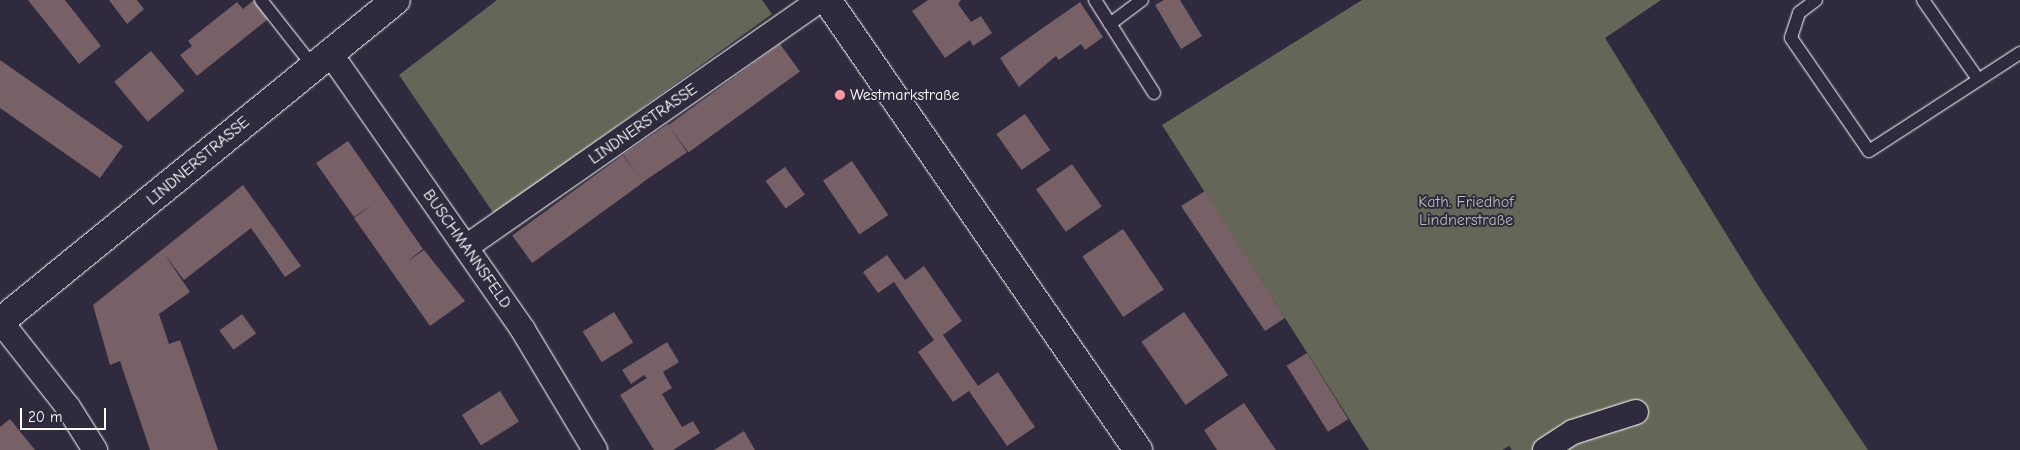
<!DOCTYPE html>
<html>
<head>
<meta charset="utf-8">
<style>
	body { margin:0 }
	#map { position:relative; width:2020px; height:450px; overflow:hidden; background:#2f2a3d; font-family:"Comic Neue",sans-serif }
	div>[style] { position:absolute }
	.green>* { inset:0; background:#646657 }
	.building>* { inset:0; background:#776066; transform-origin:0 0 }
	.roads { filter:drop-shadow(0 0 1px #fff) drop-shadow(0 0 1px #fff) }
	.service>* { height:12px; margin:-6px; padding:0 6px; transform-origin:6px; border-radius:6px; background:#2f2a3d }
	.minor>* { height:24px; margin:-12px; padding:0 12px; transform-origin:12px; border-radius:12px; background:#2f2a3d }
	.tertiary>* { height:28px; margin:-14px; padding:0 14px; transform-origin:14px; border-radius:14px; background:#2f2a3d }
	.dots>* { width:14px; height:14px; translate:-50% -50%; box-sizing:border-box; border:2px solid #2f2a3d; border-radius:50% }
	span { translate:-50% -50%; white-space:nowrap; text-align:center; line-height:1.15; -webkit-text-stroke:4px #2f2a3d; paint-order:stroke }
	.poi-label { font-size:16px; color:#fff }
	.left { translate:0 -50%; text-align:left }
	.street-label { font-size:16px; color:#fff }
	.park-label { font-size:16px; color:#b9bab3 }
	.scale { position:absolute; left:20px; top:408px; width:86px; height:22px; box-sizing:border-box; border:2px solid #fff; border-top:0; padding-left:6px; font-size:15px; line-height:18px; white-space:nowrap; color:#fff; -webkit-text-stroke:4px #2f2a3d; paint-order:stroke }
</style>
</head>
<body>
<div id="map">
	<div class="green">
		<div style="clip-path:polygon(497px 0,762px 0,772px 14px,494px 214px,399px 75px)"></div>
		<div style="clip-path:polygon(1362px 0,1661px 0,1605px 38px,1759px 287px,1868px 450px,1512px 450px,1509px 446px,1502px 450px,1369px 450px,1162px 125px)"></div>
	</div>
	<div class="building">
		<div style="clip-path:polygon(28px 0,65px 0,101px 46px,79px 64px)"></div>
		<div style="clip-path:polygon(109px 0,137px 0,144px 9px,127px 24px)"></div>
		<div style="clip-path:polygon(254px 0,268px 19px,197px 76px,180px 55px,192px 46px,188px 41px,237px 2px,243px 9px)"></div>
		<div style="clip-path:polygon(928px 0,961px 0,958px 4px,971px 22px,981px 16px,992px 33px,973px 46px,970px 40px,945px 58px,912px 11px)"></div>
		<div style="clip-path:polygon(1164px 0,1180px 0,1202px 36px,1181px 49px,1155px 5px)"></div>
		<div style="clip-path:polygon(1080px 2px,1103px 37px,1085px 50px,1081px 44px,1059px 60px,1056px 56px,1019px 87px,1000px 58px)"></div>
		<div style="left:780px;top:44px;width:34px;height:138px;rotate:54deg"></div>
		<div style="left:151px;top:51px;width:52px;height:48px;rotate:50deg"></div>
		<div style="clip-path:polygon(0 60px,123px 146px,100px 178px,0 108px)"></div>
		<div style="left:1025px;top:114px;width:44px;height:35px;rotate:55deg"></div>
		<div style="left:668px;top:124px;width:34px;height:54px;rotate:56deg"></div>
		<div style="clip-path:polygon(348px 141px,423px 249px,407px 262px,424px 250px,465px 301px,430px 326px,354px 218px,373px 204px,354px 217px,316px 163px)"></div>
		<div style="left:623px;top:155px;width:34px;height:137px;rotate:54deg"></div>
		<div style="left:852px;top:161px;width:65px;height:35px;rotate:56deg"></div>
		<div style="left:1072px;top:164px;width:52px;height:44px;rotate:55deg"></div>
		<div style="left:785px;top:167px;width:34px;height:24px;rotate:54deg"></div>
		<div style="clip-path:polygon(243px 185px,301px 266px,285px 277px,251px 228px,184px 280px,165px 255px,190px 292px,159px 314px,169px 344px,180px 340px,218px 450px,150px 450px,120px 361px,110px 365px,93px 305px)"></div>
		<div style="clip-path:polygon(1205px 191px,1285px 318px,1265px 331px,1181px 206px)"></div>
		<div style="left:1123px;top:229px;width:73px;height:49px;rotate:56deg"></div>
		<div style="clip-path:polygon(887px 255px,905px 280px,924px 266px,962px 321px,943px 335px,978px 386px,998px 372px,1035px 427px,1007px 446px,969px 391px,953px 402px,918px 352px,934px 340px,915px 313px,894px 282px,878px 293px,863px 272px)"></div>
		<div style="left:614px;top:312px;width:36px;height:37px;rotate:58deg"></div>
		<div style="left:1184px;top:312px;width:77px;height:52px;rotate:55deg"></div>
		<div style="left:242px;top:314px;width:24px;height:28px;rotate:54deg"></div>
		<div style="clip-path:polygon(667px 342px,679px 362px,663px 372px,672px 388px,662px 394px,682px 427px,693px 421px,700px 433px,673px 450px,654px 450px,620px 395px,647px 378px,644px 375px,631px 384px,622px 370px)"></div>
		<div style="left:1307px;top:353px;width:78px;height:24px;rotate:58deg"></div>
		<div style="left:500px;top:391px;width:36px;height:45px;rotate:58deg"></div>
		<div style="clip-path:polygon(1244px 403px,1276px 450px,1217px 450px,1204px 430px)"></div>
		<div style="clip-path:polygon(10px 419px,35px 450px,0 450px,0 427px)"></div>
		<div style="clip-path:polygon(744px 431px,755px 450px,714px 450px)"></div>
	</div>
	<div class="roads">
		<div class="service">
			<div style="left:261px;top:0;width:84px;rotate:51.8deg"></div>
			<div style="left:1095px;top:0;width:110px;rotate:57.6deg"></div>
			<div style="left:1816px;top:0;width:21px;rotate:143deg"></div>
			<div style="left:1799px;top:13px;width:26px;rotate:108deg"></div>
			<div style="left:1791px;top:38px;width:137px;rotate:55.4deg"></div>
			<div style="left:1869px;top:151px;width:180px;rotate:-33deg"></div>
			<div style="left:1923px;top:0;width:96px;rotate:55.2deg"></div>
			<div style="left:1110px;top:24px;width:40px;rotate:-37deg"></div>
		</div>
		<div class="minor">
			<div style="left:330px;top:53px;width:338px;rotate:55.1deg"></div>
			<div style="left:523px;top:330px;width:140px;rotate:59deg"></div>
			<div style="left:466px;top:247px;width:432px;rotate:-34.9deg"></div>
			<div style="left:1px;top:322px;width:108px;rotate:51.8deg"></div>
			<div style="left:68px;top:407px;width:51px;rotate:57.9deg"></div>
			<div style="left:1545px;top:450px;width:33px;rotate:-33deg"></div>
			<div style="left:1573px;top:432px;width:66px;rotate:-17.6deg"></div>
		</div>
		<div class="tertiary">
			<div style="left:827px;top:0;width:547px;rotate:55.35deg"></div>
			<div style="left:0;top:322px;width:510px;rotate:-39.12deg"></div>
		</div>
	</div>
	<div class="dots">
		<div style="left:840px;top:95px;background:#ff9aa2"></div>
	</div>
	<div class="poi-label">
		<span class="left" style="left:850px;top:95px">Westmarkstraße</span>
	</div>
	<div class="street-label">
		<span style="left:643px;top:124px;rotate:-35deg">LINDNERSTRASSE</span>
		<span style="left:198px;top:161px;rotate:-40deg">LINDNERSTRASSE</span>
		<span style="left:467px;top:249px;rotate:55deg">BUSCHMANNSFELD</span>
	</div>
	<div class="park-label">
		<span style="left:1466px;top:211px">Kath. Friedhof<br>Lindnerstraße</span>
	</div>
	<div class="scale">20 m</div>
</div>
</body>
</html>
